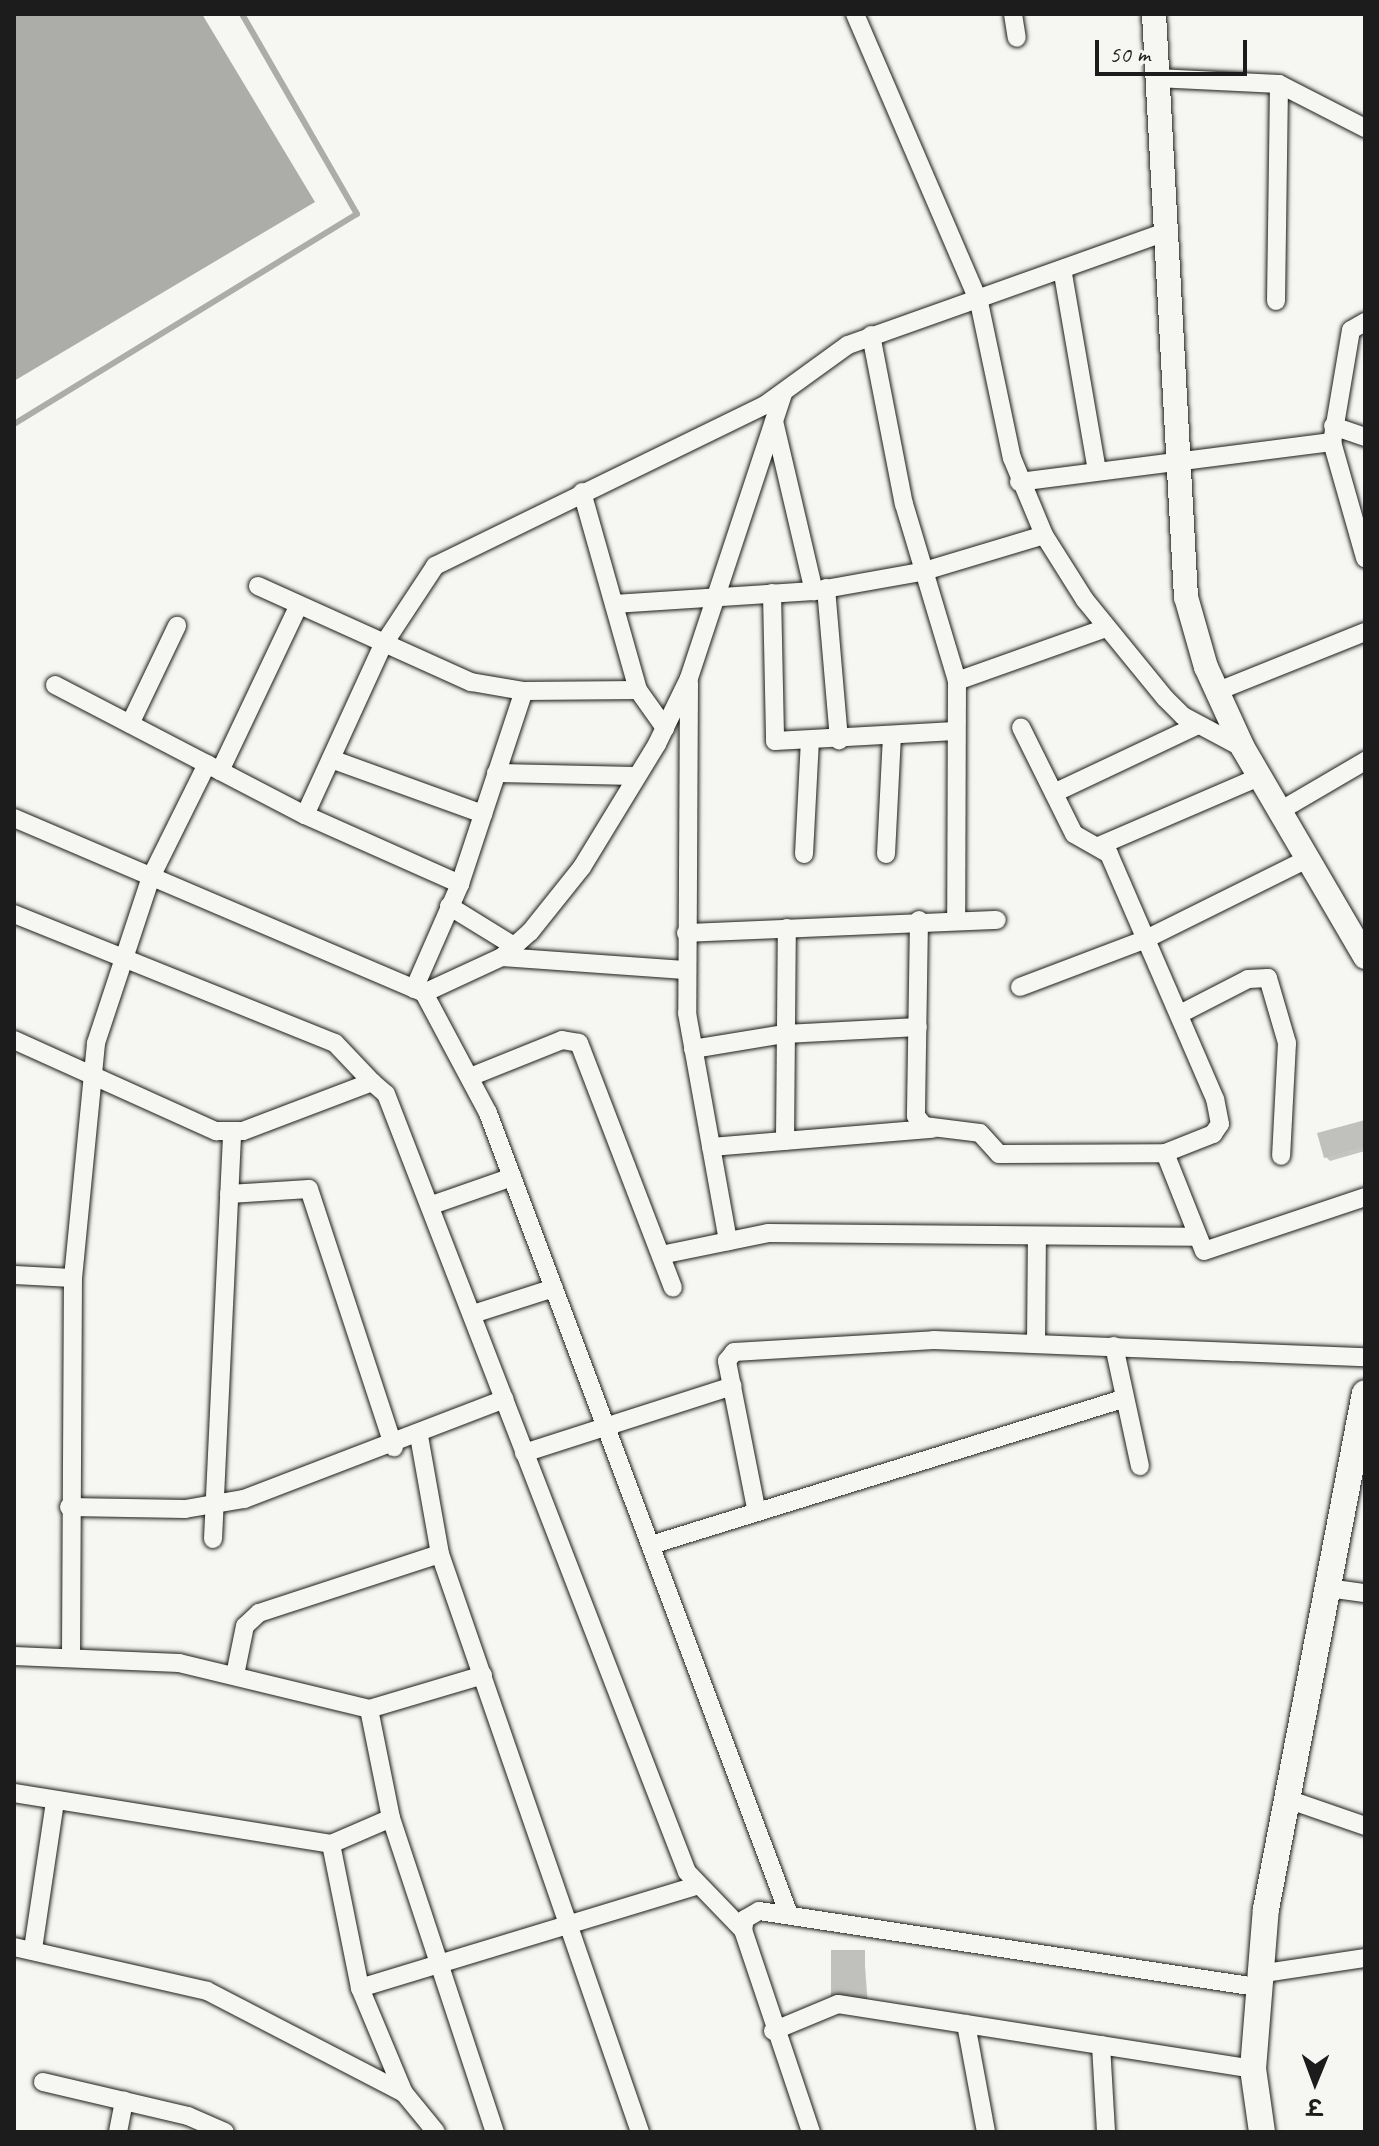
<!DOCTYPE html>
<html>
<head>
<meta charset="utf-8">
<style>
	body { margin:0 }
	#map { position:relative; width:1379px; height:2146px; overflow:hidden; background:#f6f6f2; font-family:Caveat,"Playpen Sans Deva",sans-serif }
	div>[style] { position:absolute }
	.water>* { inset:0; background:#acaca9 }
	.shadow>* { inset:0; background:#0003 }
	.stream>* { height:6px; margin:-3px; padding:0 3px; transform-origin:3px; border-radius:3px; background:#acaca9 }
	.building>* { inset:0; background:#c0c0bd; transform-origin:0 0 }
	.roads { filter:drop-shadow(0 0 2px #1c1c1c) drop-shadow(0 0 2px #1c1c1c) }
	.minor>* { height:18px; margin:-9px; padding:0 9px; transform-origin:9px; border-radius:9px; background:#f6f6f2 }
	.tertiary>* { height:24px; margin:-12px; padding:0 12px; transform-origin:12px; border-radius:12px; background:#f6f6f2 }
	.secondary>* { height:26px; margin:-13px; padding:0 13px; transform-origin:13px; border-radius:13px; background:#f6f6f2 }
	span { translate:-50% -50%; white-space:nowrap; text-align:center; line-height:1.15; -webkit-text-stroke:7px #f6f6f2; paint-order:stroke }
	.frame { position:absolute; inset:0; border:16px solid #1c1c1c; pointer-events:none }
	.north { position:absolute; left:1275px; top:2042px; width:80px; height:80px; -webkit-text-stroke:6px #f6f6f2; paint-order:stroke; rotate:181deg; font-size:22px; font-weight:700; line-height:32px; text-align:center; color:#1c1c1c }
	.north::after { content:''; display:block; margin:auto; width:28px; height:36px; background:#1c1c1c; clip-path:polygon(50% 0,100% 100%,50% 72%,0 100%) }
	.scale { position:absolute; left:1095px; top:40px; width:152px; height:36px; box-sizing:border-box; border:4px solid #1c1c1c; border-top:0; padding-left:10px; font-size:24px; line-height:28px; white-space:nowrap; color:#1c1c1c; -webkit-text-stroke:6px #f6f6f2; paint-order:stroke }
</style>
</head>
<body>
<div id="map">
	<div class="water">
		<div style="clip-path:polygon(14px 14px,202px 14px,315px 202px,14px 381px)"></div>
	</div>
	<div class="shadow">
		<div style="clip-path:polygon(1365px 1122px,1365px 1151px,1330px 1161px,1326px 1157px)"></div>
		<div style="clip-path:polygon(864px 1952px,868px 2005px,837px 2005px)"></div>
	</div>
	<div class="stream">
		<div style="left:14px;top:424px;width:402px;rotate:-31.5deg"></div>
		<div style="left:357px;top:214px;width:231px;rotate:-119.9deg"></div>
	</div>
	<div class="building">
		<div style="clip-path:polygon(1365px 1120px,1365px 1146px,1324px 1158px,1317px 1133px)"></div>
		<div style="left:831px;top:1950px;width:34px;height:51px"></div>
	</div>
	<div class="roads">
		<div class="minor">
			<div style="left:855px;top:14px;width:314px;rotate:66.7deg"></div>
			<div style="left:979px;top:302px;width:159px;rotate:78.1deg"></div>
			<div style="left:1012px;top:458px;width:83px;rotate:67.4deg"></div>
			<div style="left:1044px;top:535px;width:77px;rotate:57.8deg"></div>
			<div style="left:1085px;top:600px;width:127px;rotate:50.8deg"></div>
			<div style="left:1165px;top:698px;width:25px;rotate:45deg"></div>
			<div style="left:1183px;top:716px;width:68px;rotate:28.1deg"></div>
			<div style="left:1013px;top:14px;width:24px;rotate:81deg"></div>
			<div style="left:1156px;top:78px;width:123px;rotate:2.8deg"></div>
			<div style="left:1279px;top:84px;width:97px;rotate:27.1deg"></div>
			<div style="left:1063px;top:274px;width:200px;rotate:80.2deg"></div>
			<div style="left:1276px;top:301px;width:217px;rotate:-89.2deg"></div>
			<div style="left:1365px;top:322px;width:16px;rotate:150deg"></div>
			<div style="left:1351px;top:330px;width:114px;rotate:99.6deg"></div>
			<div style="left:1332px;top:442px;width:121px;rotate:74.1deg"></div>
			<div style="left:871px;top:335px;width:172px;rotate:79deg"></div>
			<div style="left:904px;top:504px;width:185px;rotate:73.3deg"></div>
			<div style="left:957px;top:681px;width:237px;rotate:90.2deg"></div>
			<div style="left:774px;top:421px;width:175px;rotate:76.8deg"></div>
			<div style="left:1333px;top:426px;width:34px;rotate:19deg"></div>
			<div style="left:1019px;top:482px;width:316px;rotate:-7.3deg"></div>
			<div style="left:582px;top:492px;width:206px;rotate:74.2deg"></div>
			<div style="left:258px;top:586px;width:234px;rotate:24.3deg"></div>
			<div style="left:471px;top:682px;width:54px;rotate:9.6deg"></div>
			<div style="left:524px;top:691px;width:114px;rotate:-0.5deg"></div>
			<div style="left:638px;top:690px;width:47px;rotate:54.6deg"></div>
			<div style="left:826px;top:588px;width:153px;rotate:85.1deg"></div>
			<div style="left:772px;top:593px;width:148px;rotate:88.8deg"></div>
			<div style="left:775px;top:741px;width:180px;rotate:-3.2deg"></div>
			<div style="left:614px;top:604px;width:200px;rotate:-3.7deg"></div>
			<div style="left:814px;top:591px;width:109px;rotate:-10.1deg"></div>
			<div style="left:921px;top:572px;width:128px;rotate:-16.7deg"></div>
			<div style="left:957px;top:681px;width:158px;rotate:-19.6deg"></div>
			<div style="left:689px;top:683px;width:330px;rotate:90.3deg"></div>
			<div style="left:687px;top:1013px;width:232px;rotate:79.8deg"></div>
			<div style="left:55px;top:685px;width:282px;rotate:27.5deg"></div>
			<div style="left:305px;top:815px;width:170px;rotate:24deg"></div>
			<div style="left:1218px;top:691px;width:158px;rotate:-21.9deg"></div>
			<div style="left:130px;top:724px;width:109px;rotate:-64.4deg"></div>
			<div style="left:331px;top:759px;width:162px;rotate:19.9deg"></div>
			<div style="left:220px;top:771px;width:184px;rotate:-64.6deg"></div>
			<div style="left:496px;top:773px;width:141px;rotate:1.2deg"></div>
			<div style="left:1054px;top:793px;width:159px;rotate:-25.3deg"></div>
			<div style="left:1278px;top:812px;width:101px;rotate:-30.4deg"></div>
			<div style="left:305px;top:815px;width:187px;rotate:-65.4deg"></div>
			<div style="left:383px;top:645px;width:95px;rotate:-56.6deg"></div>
			<div style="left:435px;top:566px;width:367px;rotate:-26deg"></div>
			<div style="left:765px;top:405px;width:102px;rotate:-35.9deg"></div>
			<div style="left:848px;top:345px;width:337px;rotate:-19.6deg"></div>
			<div style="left:14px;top:818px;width:446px;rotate:23.1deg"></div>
			<div style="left:424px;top:993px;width:136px;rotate:61.9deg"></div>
			<div style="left:488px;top:1113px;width:853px;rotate:69.42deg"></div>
			<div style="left:1101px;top:845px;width:172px;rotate:-23.3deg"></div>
			<div style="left:804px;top:854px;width:113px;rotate:-87deg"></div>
			<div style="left:886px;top:854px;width:117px;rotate:-87.1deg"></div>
			<div style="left:449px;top:906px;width:76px;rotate:31.6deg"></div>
			<div style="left:14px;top:914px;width:346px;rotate:21.9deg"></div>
			<div style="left:335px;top:1043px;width:54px;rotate:46.5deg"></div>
			<div style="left:919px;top:920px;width:196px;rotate:90.9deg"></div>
			<div style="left:916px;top:1116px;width:13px;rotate:51deg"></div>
			<div style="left:924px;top:1126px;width:56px;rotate:7.1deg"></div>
			<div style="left:980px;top:1133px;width:28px;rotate:48deg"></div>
			<div style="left:999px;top:1154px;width:166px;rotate:-0.3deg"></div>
			<div style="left:1165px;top:1153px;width:52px;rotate:-21.6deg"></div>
			<div style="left:1213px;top:1134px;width:12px;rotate:-55deg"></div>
			<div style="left:1220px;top:1124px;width:25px;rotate:-101deg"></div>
			<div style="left:1215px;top:1099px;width:267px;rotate:-113.4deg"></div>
			<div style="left:1109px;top:854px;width:40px;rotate:-150.3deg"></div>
			<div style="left:1074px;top:834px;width:119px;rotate:-116.4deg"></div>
			<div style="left:686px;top:933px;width:311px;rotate:-2.4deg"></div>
			<div style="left:502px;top:957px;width:183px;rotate:4.1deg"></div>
			<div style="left:1020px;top:987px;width:133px;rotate:-20.8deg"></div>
			<div style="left:1144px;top:940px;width:180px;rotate:-26.4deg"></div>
			<div style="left:414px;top:989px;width:115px;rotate:-66.3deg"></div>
			<div style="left:460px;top:884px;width:203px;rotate:-71.7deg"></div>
			<div style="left:424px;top:993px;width:86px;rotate:-24.8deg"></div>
			<div style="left:502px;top:957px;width:38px;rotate:-42deg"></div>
			<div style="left:530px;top:932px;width:83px;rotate:-51.3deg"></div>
			<div style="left:582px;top:867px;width:144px;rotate:-58.6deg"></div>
			<div style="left:657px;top:744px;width:73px;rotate:-64.1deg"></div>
			<div style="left:689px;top:678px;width:299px;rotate:-71.7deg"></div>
			<div style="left:1180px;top:1014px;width:76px;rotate:-27.2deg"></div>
			<div style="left:1248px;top:979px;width:20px;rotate:-3deg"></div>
			<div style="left:1268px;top:978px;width:68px;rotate:73.7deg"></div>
			<div style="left:1287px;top:1043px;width:113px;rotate:93deg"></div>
			<div style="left:14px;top:1040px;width:222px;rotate:24.3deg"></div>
			<div style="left:216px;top:1131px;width:27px"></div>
			<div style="left:243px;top:1131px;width:138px;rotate:-20.8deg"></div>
			<div style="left:372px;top:1082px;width:18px;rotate:41deg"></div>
			<div style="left:386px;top:1094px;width:834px;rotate:68.85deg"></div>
			<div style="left:687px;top:1872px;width:81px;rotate:46deg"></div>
			<div style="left:693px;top:1049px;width:93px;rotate:-9.3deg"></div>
			<div style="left:785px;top:1034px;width:133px;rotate:-3deg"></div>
			<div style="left:470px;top:1077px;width:99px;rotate:-21.9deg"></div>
			<div style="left:562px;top:1040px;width:17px;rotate:10deg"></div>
			<div style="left:579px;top:1043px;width:262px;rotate:69deg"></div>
			<div style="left:785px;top:1141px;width:213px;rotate:-89.5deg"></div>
			<div style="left:711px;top:1147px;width:222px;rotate:-4.7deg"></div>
			<div style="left:1165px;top:1153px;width:105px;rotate:68.3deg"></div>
			<div style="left:1204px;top:1251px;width:170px;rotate:-18.5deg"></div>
			<div style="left:229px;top:1194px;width:80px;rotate:-3.6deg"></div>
			<div style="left:309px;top:1189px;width:272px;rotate:71.8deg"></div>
			<div style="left:432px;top:1205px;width:85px;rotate:-19.3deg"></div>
			<div style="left:661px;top:1255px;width:109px;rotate:-11.6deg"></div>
			<div style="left:768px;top:1233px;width:426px;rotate:0.5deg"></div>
			<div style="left:14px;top:1275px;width:59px;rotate:2.9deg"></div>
			<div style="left:473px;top:1314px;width:85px;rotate:-17.8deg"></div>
			<div style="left:1036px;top:1344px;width:105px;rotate:-89.5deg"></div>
			<div style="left:1114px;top:1346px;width:123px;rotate:77.8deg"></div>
			<div style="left:419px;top:1436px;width:120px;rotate:79.9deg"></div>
			<div style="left:440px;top:1554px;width:612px;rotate:70.91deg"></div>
			<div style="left:524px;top:1453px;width:219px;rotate:-17.8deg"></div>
			<div style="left:69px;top:1507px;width:116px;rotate:1deg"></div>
			<div style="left:185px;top:1509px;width:60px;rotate:-9.6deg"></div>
			<div style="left:244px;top:1499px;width:279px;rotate:-21deg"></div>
			<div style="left:756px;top:1508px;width:150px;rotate:-101.2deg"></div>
			<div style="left:727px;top:1361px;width:11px;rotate:-52deg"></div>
			<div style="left:734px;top:1352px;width:200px;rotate:-3.4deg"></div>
			<div style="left:934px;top:1340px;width:431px;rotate:2.3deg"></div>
			<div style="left:213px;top:1539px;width:406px;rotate:-87.3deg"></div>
			<div style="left:651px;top:1545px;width:496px;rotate:-17.2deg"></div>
			<div style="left:1328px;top:1588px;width:37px;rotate:8deg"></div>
			<div style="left:71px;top:1655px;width:377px;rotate:-89.7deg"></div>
			<div style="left:73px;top:1278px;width:236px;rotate:-84.4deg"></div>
			<div style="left:96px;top:1043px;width:175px;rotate:-71.7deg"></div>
			<div style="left:151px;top:877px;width:126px;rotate:-63.6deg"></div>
			<div style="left:14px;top:1656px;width:165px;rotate:2.4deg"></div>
			<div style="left:179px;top:1663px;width:195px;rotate:13.6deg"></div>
			<div style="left:369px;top:1709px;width:111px;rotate:78.6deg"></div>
			<div style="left:391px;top:1818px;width:331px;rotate:71.7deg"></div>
			<div style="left:235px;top:1675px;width:50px;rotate:-78.5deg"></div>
			<div style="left:245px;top:1626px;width:19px;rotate:-43deg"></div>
			<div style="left:259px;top:1613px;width:190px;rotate:-18.1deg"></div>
			<div style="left:369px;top:1709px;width:119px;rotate:-16.6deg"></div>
			<div style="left:14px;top:1793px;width:321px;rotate:9.1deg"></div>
			<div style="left:331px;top:1844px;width:65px;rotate:-23.4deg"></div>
			<div style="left:1287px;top:1799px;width:83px;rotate:19.1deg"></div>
			<div style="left:331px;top:1844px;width:147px;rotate:78.6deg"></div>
			<div style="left:360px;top:1988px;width:114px;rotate:67.3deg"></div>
			<div style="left:404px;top:2093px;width:50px;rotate:50.6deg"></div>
			<div style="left:14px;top:1947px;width:198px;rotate:12.8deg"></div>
			<div style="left:207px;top:1991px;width:222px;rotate:27.4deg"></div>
			<div style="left:33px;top:1949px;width:150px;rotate:-81.5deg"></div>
			<div style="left:1258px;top:1974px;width:108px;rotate:-8.5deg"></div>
			<div style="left:360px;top:1988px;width:350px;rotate:-16.9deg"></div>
			<div style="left:966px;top:2024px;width:110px;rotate:79.5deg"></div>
			<div style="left:773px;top:2031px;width:70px;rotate:-22.6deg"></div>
			<div style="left:838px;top:2004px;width:420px;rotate:8.9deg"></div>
			<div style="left:1101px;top:2045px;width:87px;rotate:86.7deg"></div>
			<div style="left:43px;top:2082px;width:149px;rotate:13.2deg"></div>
			<div style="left:188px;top:2116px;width:40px;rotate:23.4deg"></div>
			<div style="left:118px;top:2132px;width:32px;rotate:-79deg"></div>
			<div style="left:811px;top:2132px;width:213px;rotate:-108.6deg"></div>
			<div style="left:743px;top:1930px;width:11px;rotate:-80deg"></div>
			<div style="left:745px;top:1919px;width:16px;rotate:-30deg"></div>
			<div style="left:759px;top:1911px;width:503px;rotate:8.69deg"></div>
		</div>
		<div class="tertiary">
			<div style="left:1154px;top:14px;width:584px;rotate:86.86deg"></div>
			<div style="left:1186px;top:597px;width:73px;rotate:74.1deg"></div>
			<div style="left:1206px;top:667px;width:89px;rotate:65.4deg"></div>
			<div style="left:1243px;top:748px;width:242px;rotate:59.7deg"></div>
		</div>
		<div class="secondary">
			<div style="left:1262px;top:2132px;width:64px;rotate:-98.1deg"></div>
			<div style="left:1253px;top:2069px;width:161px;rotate:-85.4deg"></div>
			<div style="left:1266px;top:1909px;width:525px;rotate:-79.14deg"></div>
		</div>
	</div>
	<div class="frame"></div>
	<div class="north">उ</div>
	<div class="scale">50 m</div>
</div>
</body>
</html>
